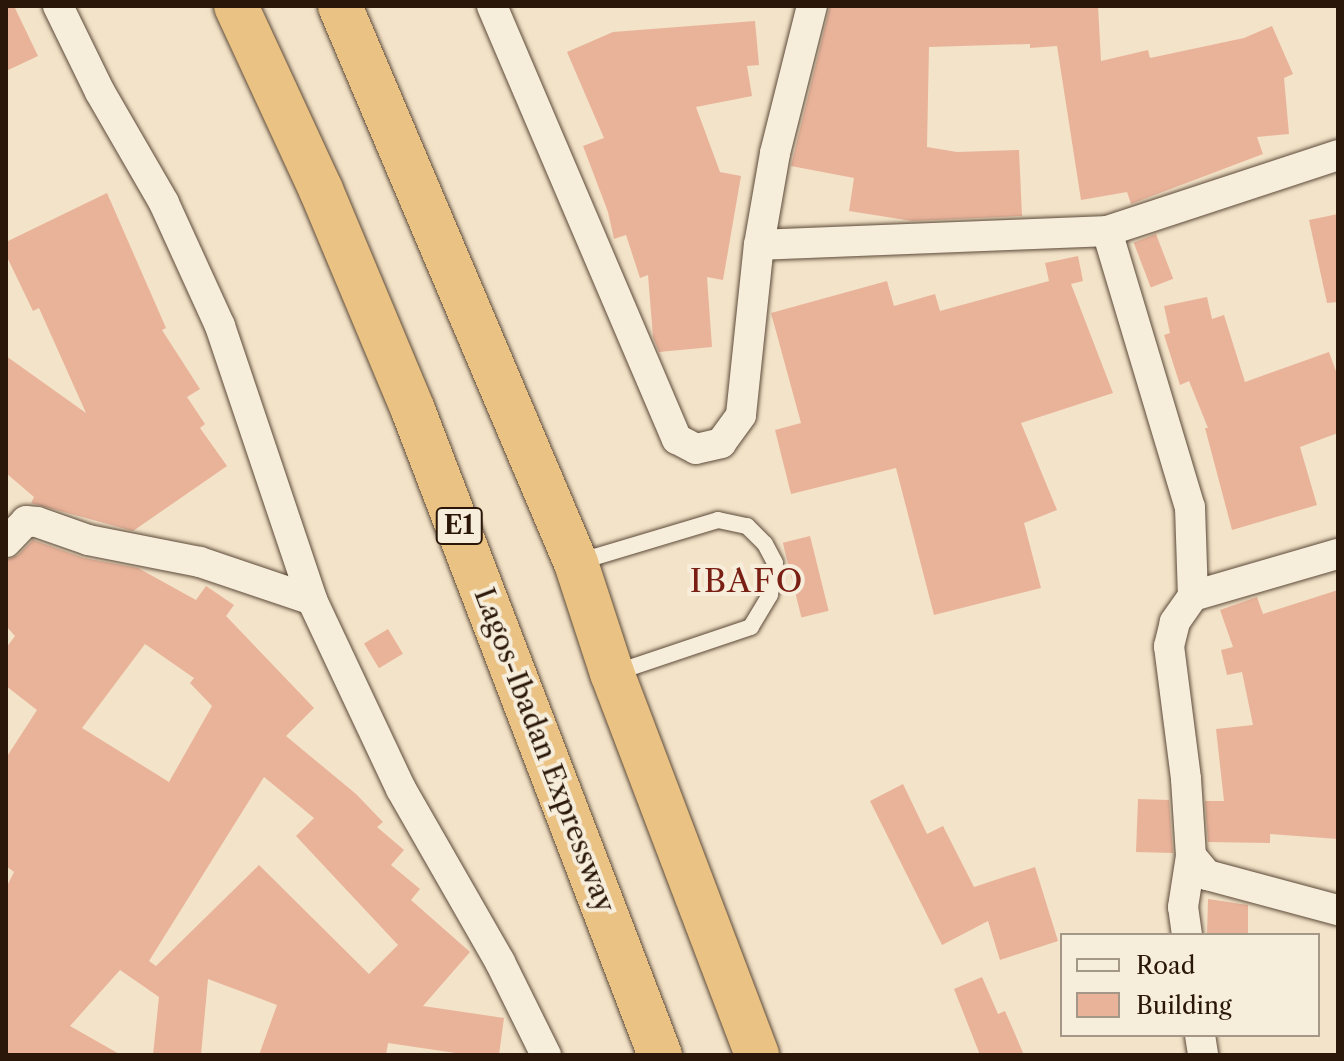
<!DOCTYPE html>
<html>
<head>
<meta charset="utf-8">
<style>
	body { margin:0 }
	#map { position:relative; width:1344px; height:1061px; overflow:hidden; background:#f3e3c8; font-family:"Libre Caslon Text",serif }
	div>[style] { position:absolute }
	.building>* { inset:0; background:#e9b39a; transform-origin:0 0 }
	.roads { filter:drop-shadow(0 0 2px #5c4a39) drop-shadow(0 0 2px #5c4a39) }
	.service>* { height:16px; margin:-8px; padding:0 8px; transform-origin:8px; border-radius:8px; background:#f7eddb }
	.minor>* { height:30px; margin:-15px; padding:0 15px; transform-origin:15px; border-radius:15px; background:#f7eddb }
	.motorway>* { height:44px; margin:-22px; padding:0 22px; transform-origin:22px; border-radius:22px; background:#eac284 }
	span { translate:-50% -50%; white-space:nowrap; text-align:center; line-height:1.15; -webkit-text-stroke:8px #f7eddb; paint-order:stroke }
	.shield-label span { padding:2px 6px; background:#f7eddb; border:2px solid; border-radius:6px; -webkit-text-stroke-width:0 }
	.shield-label { font-size:26px; color:#2a1709; font-weight:700 }
	.street-label { font-size:28px; color:#2a1709 }
	.quarter-label { font-size:32px; color:#7a1f14; letter-spacing:2px }
	.frame { position:absolute; inset:0; border:8px solid #2a1709; pointer-events:none }
	.legend { position:absolute; left:1060px; top:933px; width:260px; height:104px; box-sizing:border-box; background:#f7eddb; border:2px solid #a59787; margin:0; padding:10px 14px; list-style:none; font-size:24px; color:#2a1709 }
	.legend li { display:flex; align-items:center; gap:16px; height:40px }
	.legend b { width:40px; border:2px solid #a59787 }
</style>
</head>
<body>
<div id="map">
	<div class="building">
		<div style="clip-path:polygon(6px 6px,14px 6px,38px 56px,6px 71px)"></div>
		<div style="clip-path:polygon(830px 6px,1098px 6px,1101px 61px,1148px 50px,1150px 58px,1244px 38px,1272px 26px,1293px 74px,1284px 78px,1289px 134px,1257px 137px,1263px 154px,1131px 204px,1127px 192px,1081px 200px,1057px 46px,1030px 48px,1030px 44px,929px 47px,927px 147px,957px 152px,1019px 150px,1022px 216px,912px 221px,849px 211px,854px 178px,791px 166px)"></div>
		<div style="clip-path:polygon(755px 21px,759px 65px,747px 66px,752px 96px,696px 107px,720px 172px,741px 176px,723px 280px,707px 277px,712px 347px,659px 352px,653px 337px,648px 275px,640px 278px,626px 235px,614px 239px,608px 212px,583px 146px,604px 138px,567px 52px,613px 32px)"></div>
		<div style="clip-path:polygon(107px 193px,166px 328px,162px 330px,200px 389px,187px 397px,205px 424px,200px 428px,227px 466px,133px 531px,31px 503px,34px 497px,6px 473px,6px 356px,86px 413px,39px 308px,33px 311px,6px 255px,6px 242px)"></div>
		<div style="clip-path:polygon(1338px 214px,1338px 302px,1327px 303px,1309px 220px)"></div>
		<div style="left:1156px;top:234px;width:48px;height:24px;rotate:69deg"></div>
		<div style="clip-path:polygon(1078px 256px,1083px 281px,1071px 284px,1113px 393px,1021px 423px,1057px 510px,1024px 523px,1041px 588px,934px 615px,896px 468px,791px 494px,775px 430px,801px 423px,771px 313px,887px 281px,894px 306px,935px 294px,940px 311px,1049px 281px,1045px 263px)"></div>
		<div style="clip-path:polygon(1207px 297px,1212px 319px,1224px 315px,1245px 382px,1329px 352px,1338px 377px,1338px 433px,1300px 447px,1317px 505px,1232px 530px,1205px 428px,1208px 428px,1189px 381px,1180px 385px,1164px 335px,1170px 333px,1164px 306px)"></div>
		<div style="left:810px;top:536px;width:77px;height:28px;rotate:76deg"></div>
		<div style="clip-path:polygon(evenodd,33px 540px,84px 558px,138px 568px,196px 600px,206px 586px,234px 605px,226px 616px,314px 708px,286px 736px,356px 794px,383px 822px,377px 827px,404px 850px,391px 865px,420px 889px,411px 900px,470px 952px,423px 1006px,504px 1018px,499px 1055px,469px 1055px,388px 1043px,386px 1055px,259px 1055px,277px 1005px,208px 979px,201px 1055px,153px 1055px,159px 997px,120px 970px,70px 1026px,121px 1055px,6px 1055px,6px 888px,14px 872px,6px 866px,6px 758px,37px 710px,6px 686px,6px 648px,15px 636px,6px 626px,6px 560px,18px 555px,33px 540px,145px 644px,194px 678px,190px 683px,212px 706px,169px 782px,82px 728px,145px 644px,33px 540px,264px 777px,314px 818px,296px 836px,398px 945px,369px 974px,259px 865px,156px 966px,149px 961px,264px 777px)"></div>
		<div style="clip-path:polygon(1338px 590px,1338px 839px,1270px 834px,1270px 843px,1208px 842px,1205px 801px,1224px 801px,1216px 729px,1253px 725px,1242px 672px,1227px 675px,1221px 650px,1233px 647px,1220px 610px,1257px 597px,1263px 614px)"></div>
		<div style="left:388px;top:629px;width:29px;height:28px;rotate:59deg"></div>
		<div style="clip-path:polygon(903px 784px,927px 834px,943px 826px,974px 887px,1035px 867px,1058px 941px,1000px 960px,988px 921px,942px 945px,870px 801px)"></div>
		<div style="clip-path:polygon(1138px 799px,1169px 800px,1173px 853px,1136px 852px)"></div>
		<div style="clip-path:polygon(1208px 899px,1248px 905px,1248px 935px,1207px 935px)"></div>
		<div style="clip-path:polygon(982px 977px,998px 1014px,1005px 1011px,1024px 1055px,980px 1055px,954px 989px)"></div>
	</div>
	<div class="roads">
		<div class="service">
			<div style="left:578px;top:562px;width:146px;rotate:-16.7deg"></div>
			<div style="left:718px;top:520px;width:30px;rotate:12deg"></div>
			<div style="left:747px;top:526px;width:25px;rotate:45deg"></div>
			<div style="left:765px;top:544px;width:21px;rotate:62deg"></div>
			<div style="left:775px;top:563px;width:32px;rotate:99deg"></div>
			<div style="left:770px;top:595px;width:37px;rotate:121deg"></div>
			<div style="left:751px;top:627px;width:145px;rotate:161.4deg"></div>
		</div>
		<div class="minor">
			<div style="left:58px;top:6px;width:96px;rotate:64deg"></div>
			<div style="left:100px;top:92px;width:128px;rotate:60deg"></div>
			<div style="left:164px;top:203px;width:135px;rotate:65.5deg"></div>
			<div style="left:220px;top:326px;width:289px;rotate:71.4deg"></div>
			<div style="left:312px;top:600px;width:209px;rotate:64.8deg"></div>
			<div style="left:401px;top:789px;width:199px;rotate:60.2deg"></div>
			<div style="left:500px;top:962px;width:104px;rotate:63.7deg"></div>
			<div style="left:492px;top:6px;width:471px;rotate:66.9deg"></div>
			<div style="left:677px;top:439px;width:21px;rotate:28deg"></div>
			<div style="left:696px;top:449px;width:26px;rotate:-13deg"></div>
			<div style="left:721px;top:443px;width:34px;rotate:-54deg"></div>
			<div style="left:741px;top:415px;width:171px;rotate:-84deg"></div>
			<div style="left:759px;top:245px;width:93px;rotate:-80.1deg"></div>
			<div style="left:775px;top:153px;width:152px;rotate:-75.9deg"></div>
			<div style="left:1107px;top:231px;width:288px;rotate:73.3deg"></div>
			<div style="left:1190px;top:507px;width:89px;rotate:88.1deg"></div>
			<div style="left:1193px;top:596px;width:32px;rotate:125deg"></div>
			<div style="left:1175px;top:622px;width:25px;rotate:104deg"></div>
			<div style="left:1169px;top:646px;width:134px;rotate:82.7deg"></div>
			<div style="left:1186px;top:779px;width:77px;rotate:86.3deg"></div>
			<div style="left:1191px;top:856px;width:25px;rotate:50deg"></div>
			<div style="left:1207px;top:875px;width:136px;rotate:15deg"></div>
			<div style="left:759px;top:245px;width:348px;rotate:-2.3deg"></div>
			<div style="left:1107px;top:231px;width:243px;rotate:-18.2deg"></div>
			<div style="left:6px;top:542px;width:29px;rotate:-46deg"></div>
			<div style="left:26px;top:521px;width:11px;rotate:5deg"></div>
			<div style="left:37px;top:522px;width:54px;rotate:19.4deg"></div>
			<div style="left:88px;top:540px;width:114px;rotate:11.1deg"></div>
			<div style="left:200px;top:562px;width:118px;rotate:18.7deg"></div>
			<div style="left:1193px;top:596px;width:151px;rotate:-16.2deg"></div>
			<div style="left:1187px;top:935px;width:28px;rotate:-98deg"></div>
			<div style="left:1183px;top:907px;width:52px;rotate:-81.1deg"></div>
			<div style="left:1200px;top:1035px;width:20px;rotate:81deg"></div>
		</div>
		<div class="motorway">
			<div style="left:236px;top:6px;width:203px;rotate:65.2deg"></div>
			<div style="left:321px;top:190px;width:238px;rotate:67.3deg"></div>
			<div style="left:413px;top:410px;width:691px;rotate:69.05deg"></div>
			<div style="left:340px;top:6px;width:605px;rotate:67.04deg"></div>
			<div style="left:576px;top:563px;width:116px;rotate:71.9deg"></div>
			<div style="left:612px;top:673px;width:409px;rotate:69.2deg"></div>
		</div>
	</div>
	<div class="shield-label">
		<span style="left:459px;top:526px">E1</span>
	</div>
	<div class="street-label">
		<span style="left:545px;top:750px;rotate:69deg">Lagos-Ibadan Expressway</span>
	</div>
	<div class="quarter-label">
		<span style="left:747px;top:581px">IBAFO</span>
	</div>
	<div class="frame"></div>
	<ul class="legend">
	<li><b style="height:10px;background:#f7eddb"></b>Road</li>
	<li><b style="height:22px;background:#e9b39a"></b>Building</li>
	</ul>
</div>
</body>
</html>
